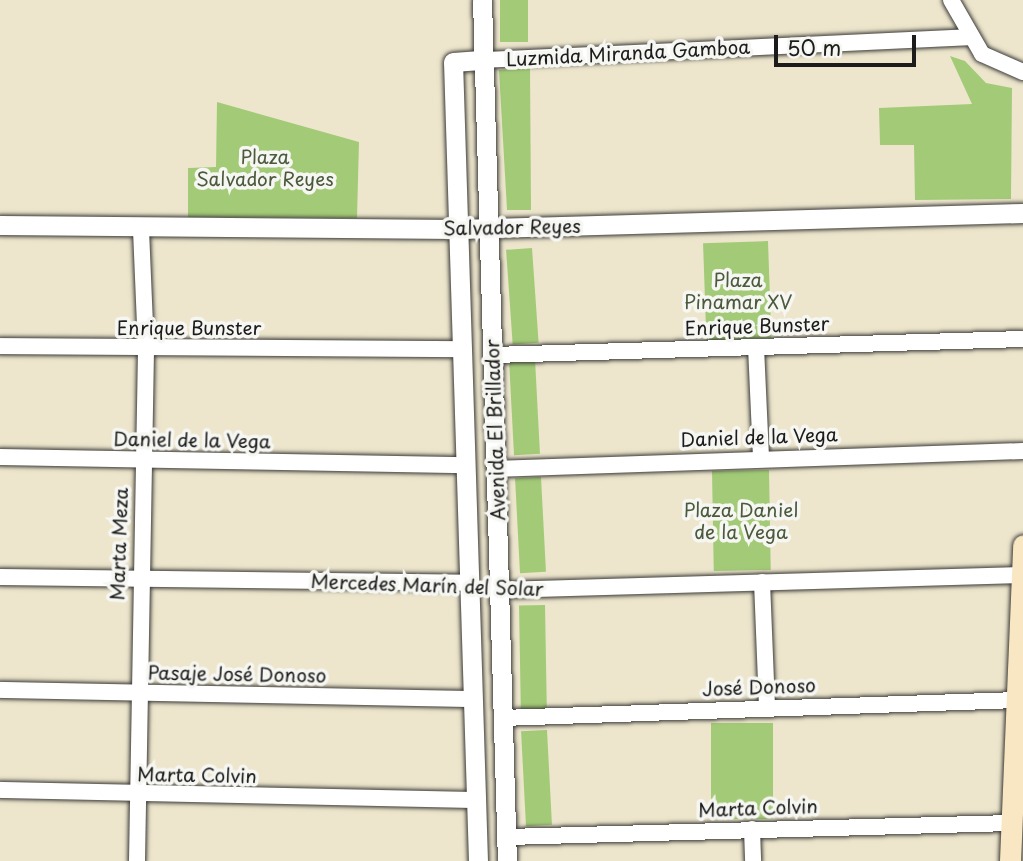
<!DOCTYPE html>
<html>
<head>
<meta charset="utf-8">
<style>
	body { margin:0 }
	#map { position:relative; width:1023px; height:861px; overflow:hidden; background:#ede6cd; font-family:"Playpen Sans",sans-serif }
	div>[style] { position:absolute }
	.green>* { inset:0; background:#a3cb77; transform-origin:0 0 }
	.roads { filter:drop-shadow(0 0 2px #3b3a37) drop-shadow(0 0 2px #3b3a37) }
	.minor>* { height:16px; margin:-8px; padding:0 8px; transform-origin:8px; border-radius:8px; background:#fff }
	.tertiary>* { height:19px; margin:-9.5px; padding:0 9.5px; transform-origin:9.5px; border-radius:9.5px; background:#fff }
	.secondary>* { height:21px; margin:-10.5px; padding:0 10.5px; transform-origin:10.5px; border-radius:10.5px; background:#f9e7c3 }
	span { translate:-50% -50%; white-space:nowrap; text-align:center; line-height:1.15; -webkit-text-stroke:7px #f6f6f2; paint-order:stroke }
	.street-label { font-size:19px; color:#1c1c1c }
	.park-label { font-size:19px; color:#4b593c }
	.scale { position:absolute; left:774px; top:35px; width:142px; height:32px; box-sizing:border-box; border:4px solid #1c1c1c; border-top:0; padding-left:9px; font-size:21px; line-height:24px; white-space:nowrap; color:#1c1c1c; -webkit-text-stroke:5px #f6f6f2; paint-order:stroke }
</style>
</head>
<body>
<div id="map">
	<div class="green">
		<div style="left:500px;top:0;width:28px;height:42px"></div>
		<div style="clip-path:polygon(950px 56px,965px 61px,986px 83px,1012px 88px,1011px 199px,915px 200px,914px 145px,880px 145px,879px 108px,972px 104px)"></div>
		<div style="clip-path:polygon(530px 67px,531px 210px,507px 210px,499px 70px)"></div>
		<div style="clip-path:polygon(217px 102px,359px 142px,357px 218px,188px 217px,188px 168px,216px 167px)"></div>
		<div style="left:768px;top:241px;width:97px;height:65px;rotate:88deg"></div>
		<div style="left:532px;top:248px;width:95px;height:26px;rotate:86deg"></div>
		<div style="left:535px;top:359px;width:95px;height:26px;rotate:87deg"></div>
		<div style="left:769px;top:470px;width:100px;height:57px;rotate:89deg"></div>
		<div style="left:541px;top:477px;width:95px;height:26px;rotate:87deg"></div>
		<div style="left:545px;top:605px;width:107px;height:26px;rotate:89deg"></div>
		<div style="left:773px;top:723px;width:96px;height:62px;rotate:90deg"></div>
		<div style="left:547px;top:730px;width:95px;height:26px;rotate:87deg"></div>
	</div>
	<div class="roads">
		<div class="minor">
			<div style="left:951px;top:0;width:62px;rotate:60.1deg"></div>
			<div style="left:982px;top:54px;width:45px;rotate:23.7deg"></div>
			<div style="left:484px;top:60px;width:487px;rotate:-2.7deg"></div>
			<div style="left:0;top:346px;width:462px;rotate:0.4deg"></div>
			<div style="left:756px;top:347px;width:109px;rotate:87.4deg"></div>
			<div style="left:493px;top:355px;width:530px;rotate:-1.73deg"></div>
			<div style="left:0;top:457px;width:467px;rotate:1deg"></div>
			<div style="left:497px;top:469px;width:526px;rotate:-1.96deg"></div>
			<div style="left:0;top:577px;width:470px;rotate:0.7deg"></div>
			<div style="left:762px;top:582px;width:126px;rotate:87.7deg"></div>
			<div style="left:500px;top:590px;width:522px;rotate:-1.65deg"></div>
			<div style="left:0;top:690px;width:473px;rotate:1.1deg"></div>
			<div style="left:502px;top:718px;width:515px;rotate:-2deg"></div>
			<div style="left:0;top:790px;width:477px;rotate:1.2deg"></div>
			<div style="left:752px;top:829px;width:32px;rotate:88deg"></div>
			<div style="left:507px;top:837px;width:504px;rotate:-1.59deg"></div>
			<div style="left:137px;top:861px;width:512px;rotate:-88.99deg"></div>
			<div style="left:146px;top:349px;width:121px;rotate:-92.4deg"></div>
		</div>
		<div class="tertiary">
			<div style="left:482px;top:0;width:861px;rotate:88.34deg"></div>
			<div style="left:0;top:225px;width:457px;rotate:0.5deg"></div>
			<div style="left:457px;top:229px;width:566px;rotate:-1.62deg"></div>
			<div style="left:478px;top:861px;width:799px;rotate:-91.79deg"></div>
			<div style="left:453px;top:62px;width:31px;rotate:-4deg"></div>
		</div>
		<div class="secondary">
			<div style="left:1010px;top:861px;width:316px;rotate:-87.6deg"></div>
		</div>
	</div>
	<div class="street-label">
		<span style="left:628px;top:53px;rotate:-3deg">Luzmida Miranda Gamboa</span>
		<span style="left:512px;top:227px;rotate:-1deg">Salvador Reyes</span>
		<span style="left:757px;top:326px;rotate:-2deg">Enrique Bunster</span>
		<span style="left:189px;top:328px">Enrique Bunster</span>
		<span style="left:495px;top:430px;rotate:-92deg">Avenida El Brillador</span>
		<span style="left:759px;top:437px;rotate:-2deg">Daniel de la Vega</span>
		<span style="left:192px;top:440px;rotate:1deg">Daniel de la Vega</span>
		<span style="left:119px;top:544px;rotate:-88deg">Marta Meza</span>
		<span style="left:427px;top:585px;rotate:2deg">Mercedes Marín del Solar</span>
		<span style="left:237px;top:674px;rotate:1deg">Pasaje José Donoso</span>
		<span style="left:759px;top:687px;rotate:-2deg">José Donoso</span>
		<span style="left:197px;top:775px;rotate:1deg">Marta Colvin</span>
		<span style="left:758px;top:808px;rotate:-2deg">Marta Colvin</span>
	</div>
	<div class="park-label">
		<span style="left:265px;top:168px">Plaza<br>Salvador Reyes</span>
		<span style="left:738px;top:291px">Plaza<br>Pinamar XV</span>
		<span style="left:741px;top:521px">Plaza Daniel<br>de la Vega</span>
	</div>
	<div class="scale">50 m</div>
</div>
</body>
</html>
